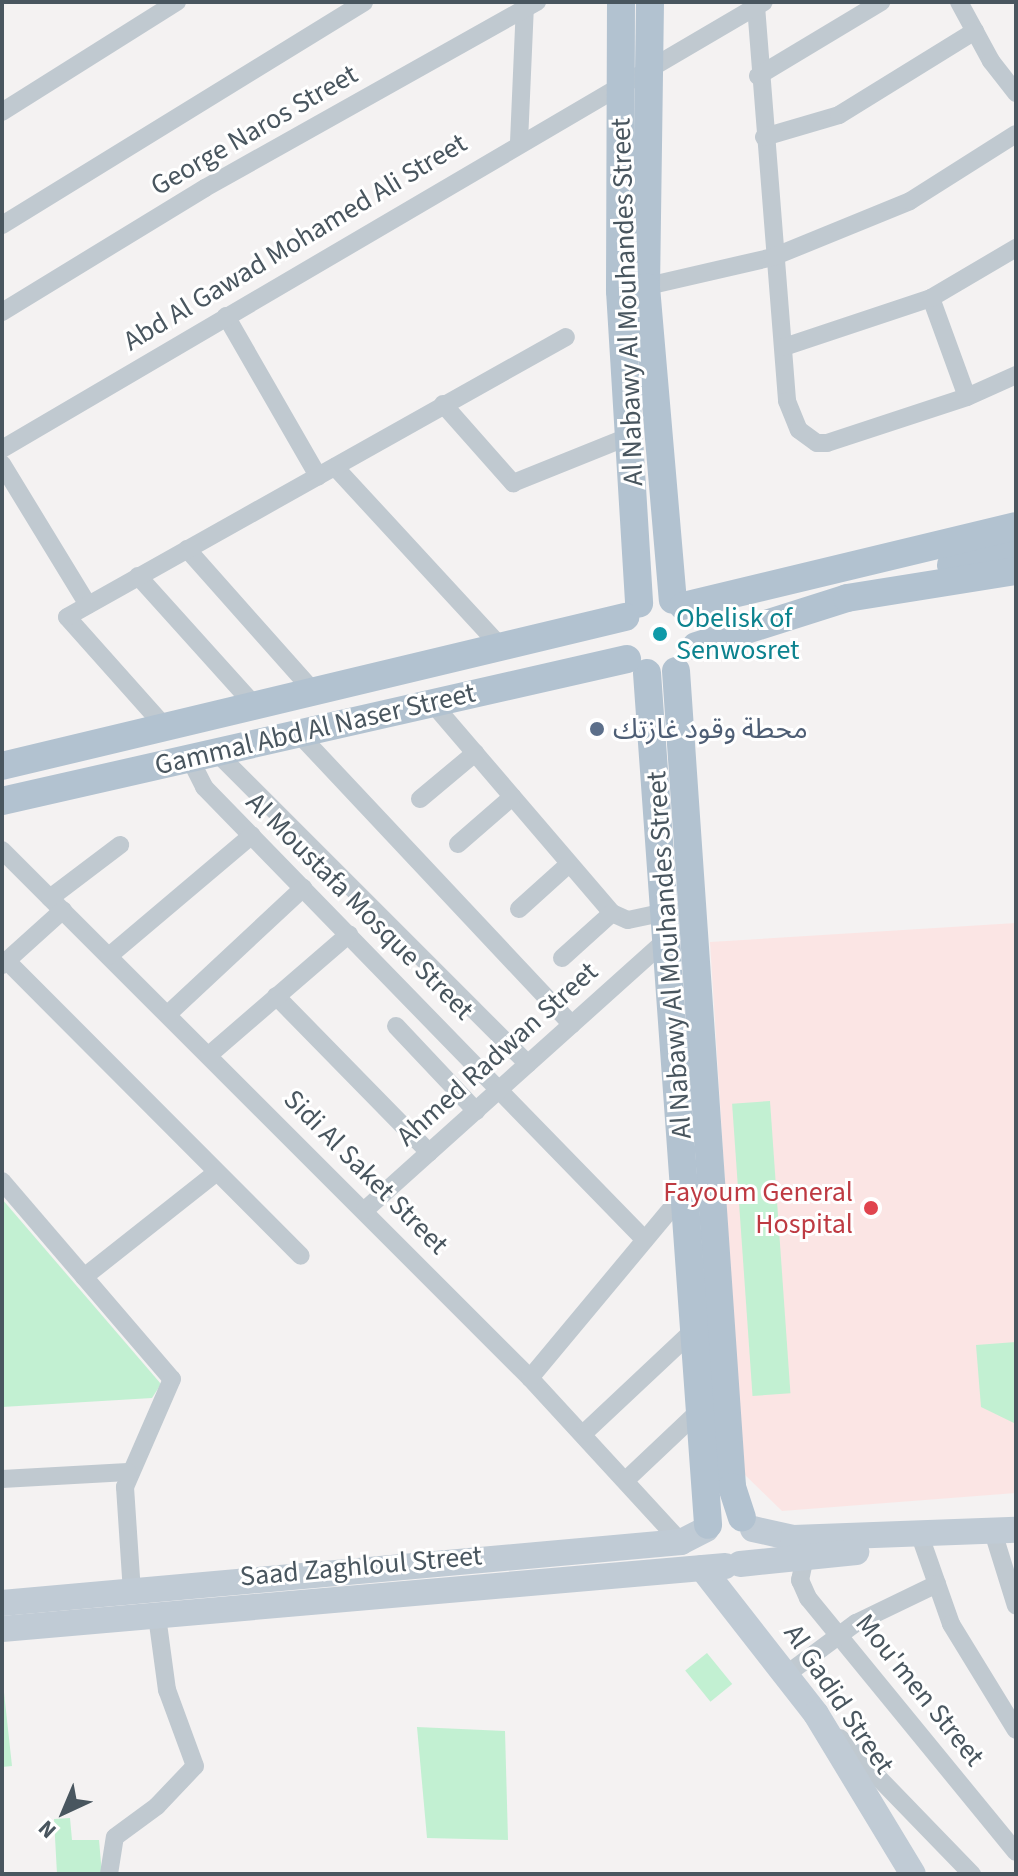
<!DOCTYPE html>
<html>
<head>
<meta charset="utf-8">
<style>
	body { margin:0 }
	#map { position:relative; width:1018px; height:1876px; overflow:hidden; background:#f4f2f2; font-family:"Source Sans 3","Noto Sans Arabic",sans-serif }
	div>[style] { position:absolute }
	.medical>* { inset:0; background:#fbe5e4 }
	.green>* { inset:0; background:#c2f0d2; transform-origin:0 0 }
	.minor>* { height:18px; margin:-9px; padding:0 9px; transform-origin:9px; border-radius:9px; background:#c0c9d0 }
	.secondary>* { height:26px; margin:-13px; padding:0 13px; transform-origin:13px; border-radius:13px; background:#c0cbd5 }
	.primary>* { height:28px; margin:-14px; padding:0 14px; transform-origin:14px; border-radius:14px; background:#b2c2d0 }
	.dots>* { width:22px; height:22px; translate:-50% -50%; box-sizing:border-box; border:4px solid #fff; border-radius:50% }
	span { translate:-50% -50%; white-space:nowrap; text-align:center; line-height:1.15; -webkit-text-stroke:6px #fff; paint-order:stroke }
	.street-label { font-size:28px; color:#49565f }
	.culture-label { font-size:28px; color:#0d838f }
	.left { translate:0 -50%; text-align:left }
	.service-label { font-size:28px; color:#4e5e75 }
	.health-label { font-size:28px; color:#be3a42 }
	.right { translate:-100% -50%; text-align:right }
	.frame { position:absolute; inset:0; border:4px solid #49565f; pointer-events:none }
	.north { position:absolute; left:24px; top:1772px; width:80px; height:80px; -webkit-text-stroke:6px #fff; paint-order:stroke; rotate:224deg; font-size:22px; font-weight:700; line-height:32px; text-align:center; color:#49565f }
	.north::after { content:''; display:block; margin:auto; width:28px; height:36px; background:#49565f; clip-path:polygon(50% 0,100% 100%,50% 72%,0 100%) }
</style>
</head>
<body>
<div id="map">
	<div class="medical">
		<div style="clip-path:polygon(1016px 923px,1016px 1493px,782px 1511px,743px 1473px,710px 942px)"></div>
	</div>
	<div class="green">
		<div style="left:770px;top:1101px;width:293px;height:38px;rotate:86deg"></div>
		<div style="clip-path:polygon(2px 1199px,161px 1384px,152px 1398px,2px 1407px)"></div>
		<div style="clip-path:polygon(1016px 1342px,1016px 1424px,981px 1407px,976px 1345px)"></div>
		<div style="left:707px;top:1653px;width:40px;height:28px;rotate:51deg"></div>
		<div style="clip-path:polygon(2px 1674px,12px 1766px,2px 1767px)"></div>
		<div style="clip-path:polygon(417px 1727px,505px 1731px,508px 1840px,427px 1838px)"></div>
		<div style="clip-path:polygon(70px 1818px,72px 1840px,99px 1840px,102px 1874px,57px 1874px,54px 1819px)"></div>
	</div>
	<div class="minor">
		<div style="left:959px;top:2px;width:67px;rotate:61.5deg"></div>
		<div style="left:991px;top:61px;width:41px;rotate:52deg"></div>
		<div style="left:756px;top:6px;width:396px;rotate:85.5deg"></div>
		<div style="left:787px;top:401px;width:31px;rotate:68deg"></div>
		<div style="left:799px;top:430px;width:22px;rotate:36deg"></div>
		<div style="left:817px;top:443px;width:10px"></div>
		<div style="left:827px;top:443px;width:147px;rotate:-18.2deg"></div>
		<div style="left:967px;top:397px;width:54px;rotate:-24.2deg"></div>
		<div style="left:758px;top:76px;width:144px;rotate:-31deg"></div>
		<div style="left:2px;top:112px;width:207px;rotate:-32.2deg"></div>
		<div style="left:764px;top:137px;width:78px;rotate:-16.3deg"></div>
		<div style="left:839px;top:115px;width:160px;rotate:-31.7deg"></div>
		<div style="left:519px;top:142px;width:140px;rotate:-87.5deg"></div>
		<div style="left:2px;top:225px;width:425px;rotate:-31.6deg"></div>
		<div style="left:639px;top:288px;width:138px;rotate:-13deg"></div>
		<div style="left:773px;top:257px;width:148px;rotate:-22.2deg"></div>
		<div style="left:910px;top:201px;width:125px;rotate:-32.3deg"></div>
		<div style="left:931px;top:298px;width:105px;rotate:70deg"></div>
		<div style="left:2px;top:312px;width:238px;rotate:-31.4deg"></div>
		<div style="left:205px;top:188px;width:381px;rotate:-29.3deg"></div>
		<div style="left:226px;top:316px;width:185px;rotate:60.1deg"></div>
		<div style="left:784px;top:347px;width:155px;rotate:-18.4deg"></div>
		<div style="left:931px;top:298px;width:99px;rotate:-30.5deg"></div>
		<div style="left:443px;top:404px;width:106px;rotate:48.5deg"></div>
		<div style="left:513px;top:483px;width:126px;rotate:-21.9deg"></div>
		<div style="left:2px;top:449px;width:883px;rotate:-30.4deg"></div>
		<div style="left:2px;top:464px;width:165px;rotate:58.6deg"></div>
		<div style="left:335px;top:467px;width:245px;rotate:47.3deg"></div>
		<div style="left:187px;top:549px;width:191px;rotate:48.4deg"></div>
		<div style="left:138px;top:576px;width:175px;rotate:48deg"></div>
		<div style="left:433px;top:704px;width:275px;rotate:49.4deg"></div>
		<div style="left:612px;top:913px;width:17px;rotate:24deg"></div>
		<div style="left:628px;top:920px;width:39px;rotate:-12deg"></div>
		<div style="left:165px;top:727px;width:147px;rotate:-131.7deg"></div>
		<div style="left:67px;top:617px;width:572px;rotate:-29.3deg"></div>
		<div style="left:298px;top:733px;width:400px;rotate:46.8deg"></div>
		<div style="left:216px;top:752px;width:441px;rotate:45deg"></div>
		<div style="left:189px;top:757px;width:34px;rotate:63deg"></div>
		<div style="left:204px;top:787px;width:632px;rotate:45.77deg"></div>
		<div style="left:420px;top:799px;width:72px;rotate:-39.9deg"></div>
		<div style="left:458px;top:844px;width:72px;rotate:-41deg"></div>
		<div style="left:2px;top:850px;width:747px;rotate:45deg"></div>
		<div style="left:530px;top:1378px;width:223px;rotate:47.4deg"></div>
		<div style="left:50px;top:898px;width:88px;rotate:-37.1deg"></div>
		<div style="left:519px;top:909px;width:67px;rotate:-42deg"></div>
		<div style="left:109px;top:956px;width:187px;rotate:-40.2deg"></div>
		<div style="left:562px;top:958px;width:67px;rotate:-42deg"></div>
		<div style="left:7px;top:961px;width:416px;rotate:45.1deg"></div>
		<div style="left:2px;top:965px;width:82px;rotate:-42deg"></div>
		<div style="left:276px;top:996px;width:219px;rotate:45.6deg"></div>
		<div style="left:168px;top:1014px;width:185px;rotate:-43deg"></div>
		<div style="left:396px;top:1026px;width:117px;rotate:46.7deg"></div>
		<div style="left:209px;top:1055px;width:185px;rotate:-40.8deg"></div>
		<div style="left:2px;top:1181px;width:261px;rotate:49.4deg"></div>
		<div style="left:172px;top:1379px;width:118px;rotate:113.5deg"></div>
		<div style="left:125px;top:1487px;width:106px;rotate:86.2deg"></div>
		<div style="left:365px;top:1210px;width:406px;rotate:-41.9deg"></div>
		<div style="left:84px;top:1277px;width:169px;rotate:-38.3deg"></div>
		<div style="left:530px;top:1378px;width:244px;rotate:-50.2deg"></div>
		<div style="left:583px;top:1434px;width:154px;rotate:-43.2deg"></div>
		<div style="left:2px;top:1479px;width:126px;rotate:-3.2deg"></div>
		<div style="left:626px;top:1480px;width:103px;rotate:-43.4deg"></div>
		<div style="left:993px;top:1532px;width:77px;rotate:72.7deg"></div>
		<div style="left:919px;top:1533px;width:96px;rotate:70.6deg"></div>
		<div style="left:951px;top:1624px;width:124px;rotate:58.5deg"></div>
		<div style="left:805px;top:1557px;width:24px;rotate:102deg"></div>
		<div style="left:800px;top:1580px;width:20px;rotate:66deg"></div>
		<div style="left:808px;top:1598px;width:328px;rotate:50.7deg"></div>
		<div style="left:787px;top:1674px;width:86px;rotate:-36.5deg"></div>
		<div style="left:856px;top:1623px;width:90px;rotate:-25.7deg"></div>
		<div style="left:840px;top:1738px;width:190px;rotate:45.9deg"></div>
		<div style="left:109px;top:1874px;width:37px;rotate:-81deg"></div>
		<div style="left:115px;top:1837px;width:52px;rotate:-36.4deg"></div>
		<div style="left:157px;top:1806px;width:55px;rotate:-46.5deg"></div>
		<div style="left:195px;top:1766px;width:81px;rotate:-110.2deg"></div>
		<div style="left:167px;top:1690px;width:75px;rotate:-97.7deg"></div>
	</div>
	<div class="secondary">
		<div style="left:753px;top:1529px;width:41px;rotate:12.7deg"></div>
		<div style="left:793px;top:1538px;width:223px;rotate:-2.1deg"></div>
		<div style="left:740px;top:1564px;width:117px;rotate:-5.9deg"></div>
		<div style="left:702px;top:1568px;width:185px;rotate:52deg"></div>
		<div style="left:816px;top:1714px;width:187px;rotate:58.8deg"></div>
		<div style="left:2px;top:1603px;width:682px;rotate:-5.13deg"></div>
		<div style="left:681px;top:1542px;width:28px;rotate:-27deg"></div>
		<div style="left:2px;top:1629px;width:726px;rotate:-4.98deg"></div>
	</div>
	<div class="primary">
		<div style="left:621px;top:2px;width:289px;rotate:90.2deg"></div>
		<div style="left:620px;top:291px;width:313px;rotate:86.5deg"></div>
		<div style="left:650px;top:2px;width:285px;rotate:90.8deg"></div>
		<div style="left:646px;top:287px;width:314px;rotate:85.1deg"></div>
		<div style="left:951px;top:565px;width:67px;rotate:-15.5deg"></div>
		<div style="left:683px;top:606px;width:342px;rotate:-13.5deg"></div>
		<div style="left:696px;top:646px;width:158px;rotate:-17.6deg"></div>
		<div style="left:847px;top:598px;width:171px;rotate:-9.1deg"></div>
		<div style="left:676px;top:671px;width:818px;rotate:86.07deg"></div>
		<div style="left:732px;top:1487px;width:32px;rotate:72deg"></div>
		<div style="left:647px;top:673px;width:854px;rotate:85.9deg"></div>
		<div style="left:2px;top:766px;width:641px;rotate:-13.45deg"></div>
		<div style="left:2px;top:801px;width:641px;rotate:-12.8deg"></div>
	</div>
	<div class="dots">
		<div style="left:660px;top:634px;background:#0f9aa8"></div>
		<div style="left:597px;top:729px;background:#5c6f8a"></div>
		<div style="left:871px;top:1208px;background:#e0444e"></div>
	</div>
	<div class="street-label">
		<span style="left:254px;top:130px;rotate:-30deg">George Naros Street</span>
		<span style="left:295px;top:242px;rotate:-31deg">Abd Al Gawad Mohamed Ali Street</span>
		<span style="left:627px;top:302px;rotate:-92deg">Al Nabawy Al Mouhandes Street</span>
		<span style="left:315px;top:729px;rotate:-13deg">Gammal Abd Al Naser Street</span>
		<span style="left:360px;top:906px;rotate:45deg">Al Moustafa Mosque Street</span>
		<span style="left:669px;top:955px;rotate:-94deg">Al Nabawy Al Mouhandes Street</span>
		<span style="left:497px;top:1054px;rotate:-42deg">Ahmed Radwan Street</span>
		<span style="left:366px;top:1172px;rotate:45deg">Sidi Al Saket Street</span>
		<span style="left:361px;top:1566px;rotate:-5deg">Saad Zaghloul Street</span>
		<span style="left:920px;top:1690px;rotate:51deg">Mou'men Street</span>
		<span style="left:839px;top:1699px;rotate:56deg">Al Gadid Street</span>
	</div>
	<div class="culture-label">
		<span class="left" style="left:676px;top:634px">Obelisk of<br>Senwosret</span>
	</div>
	<div class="service-label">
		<span class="left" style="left:613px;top:729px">محطة وقود غازتك</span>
	</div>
	<div class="health-label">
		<span class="right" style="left:853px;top:1208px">Fayoum General<br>Hospital</span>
	</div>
	<div class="frame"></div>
	<div class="north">N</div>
</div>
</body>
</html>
